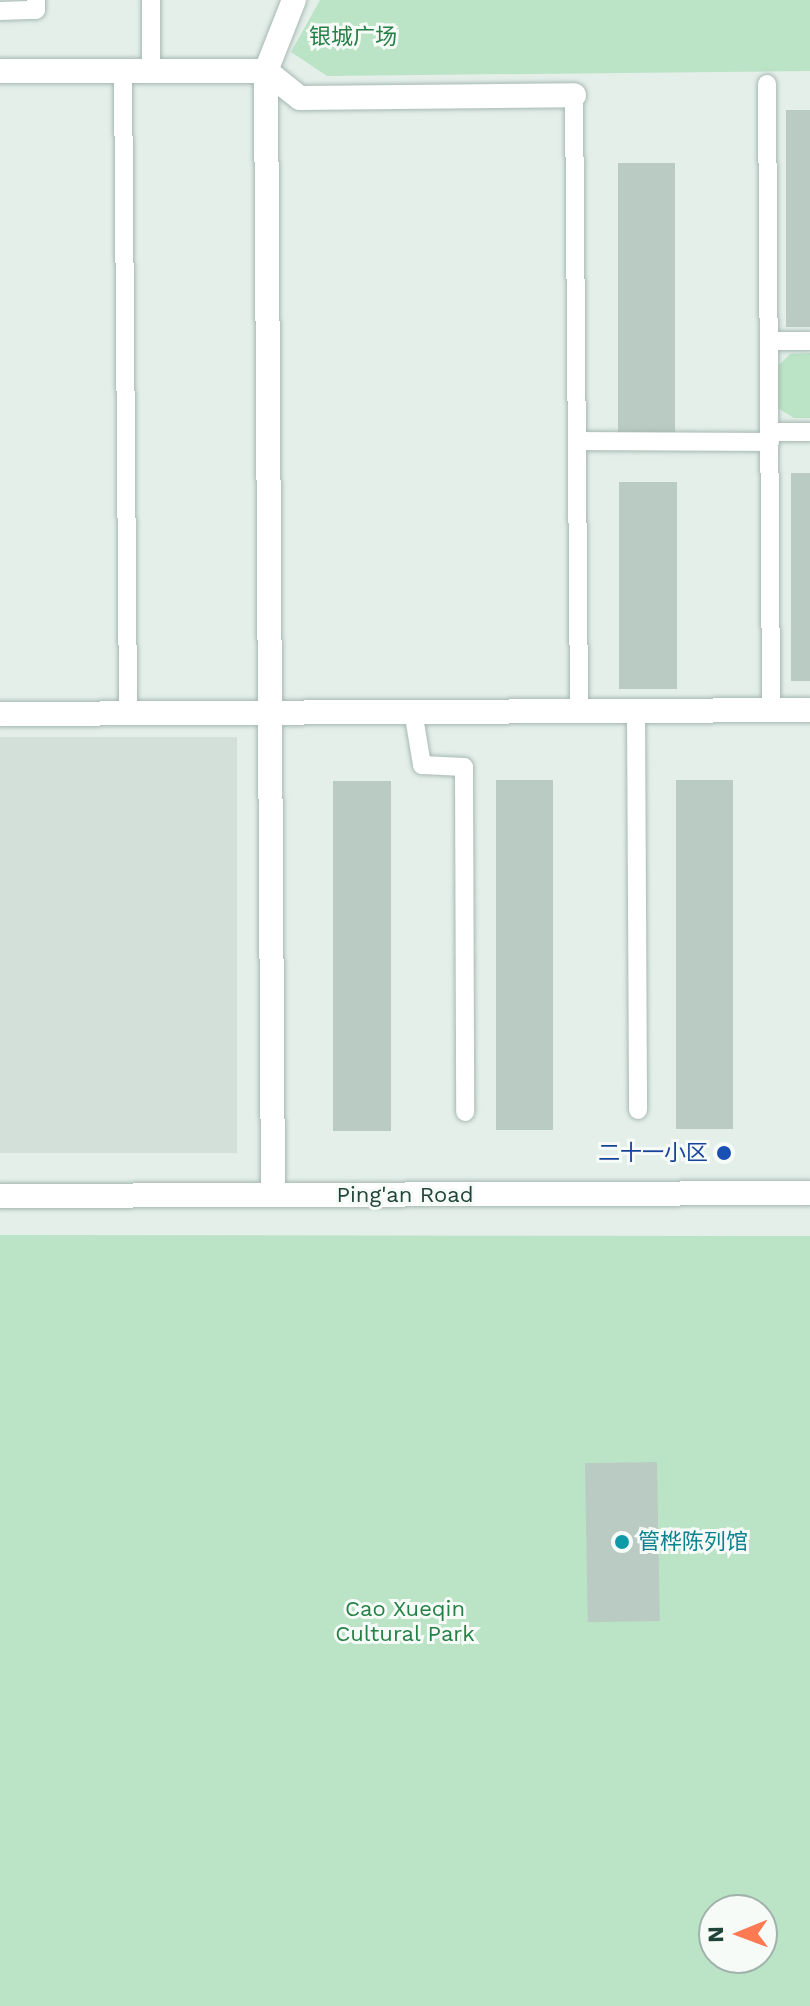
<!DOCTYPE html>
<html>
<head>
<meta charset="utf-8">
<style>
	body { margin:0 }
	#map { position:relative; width:810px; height:2006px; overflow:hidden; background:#e4efea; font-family:"Work Sans","Noto Sans SC",sans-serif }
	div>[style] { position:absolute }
	.built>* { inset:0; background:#d2e0d9; transform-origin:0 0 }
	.green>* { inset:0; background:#bbe3c5 }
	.building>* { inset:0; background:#b9cbc3; transform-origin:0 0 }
	.roads { filter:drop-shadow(0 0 2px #a6b8b2) drop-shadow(0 0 2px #a6b8b2) }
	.lane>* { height:18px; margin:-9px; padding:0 9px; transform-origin:9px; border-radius:9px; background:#fff }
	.street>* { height:24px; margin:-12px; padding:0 12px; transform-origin:12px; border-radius:12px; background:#fff }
	.secondary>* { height:24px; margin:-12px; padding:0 12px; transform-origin:12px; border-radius:12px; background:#fff }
	.dots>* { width:22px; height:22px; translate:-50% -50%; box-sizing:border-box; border:4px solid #f6fbf8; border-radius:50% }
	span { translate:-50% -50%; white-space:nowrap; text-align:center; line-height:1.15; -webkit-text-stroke:6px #f6fbf8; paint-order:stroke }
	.park-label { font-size:22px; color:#258046 }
	.transit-label { font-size:22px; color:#164399 }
	.right { translate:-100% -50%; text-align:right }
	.street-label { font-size:22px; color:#21443a }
	.culture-label { font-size:22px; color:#0d838f }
	.left { translate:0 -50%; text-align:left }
	.north { position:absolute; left:698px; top:1894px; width:80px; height:80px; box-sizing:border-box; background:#f6fbf8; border:2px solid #a1b2ac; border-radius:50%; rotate:269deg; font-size:22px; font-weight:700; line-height:32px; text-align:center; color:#21443a }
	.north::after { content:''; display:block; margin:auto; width:28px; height:36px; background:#ff7952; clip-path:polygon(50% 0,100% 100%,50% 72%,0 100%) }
</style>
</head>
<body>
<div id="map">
	<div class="built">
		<div style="left:0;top:737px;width:237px;height:416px"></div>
	</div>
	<div class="green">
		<div style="clip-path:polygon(320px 0,810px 0,810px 71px,327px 76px,291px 52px)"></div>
		<div style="clip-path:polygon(810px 353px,810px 418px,794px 418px,778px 408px,775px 369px,790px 354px)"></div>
		<div style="clip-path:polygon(evenodd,0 1235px,810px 1236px,810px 2006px,0 2006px,0 1235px,714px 1910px,762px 1910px,762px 1958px,714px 1958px,714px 1910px)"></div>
	</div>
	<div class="building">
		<div style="left:786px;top:110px;width:24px;height:217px"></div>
		<div style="left:618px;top:163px;width:57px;height:273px"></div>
		<div style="left:810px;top:473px;width:208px;height:19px;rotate:90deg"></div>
		<div style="left:677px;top:482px;width:207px;height:58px;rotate:90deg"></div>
		<div style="left:553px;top:780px;width:350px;height:57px;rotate:90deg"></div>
		<div style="left:676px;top:780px;width:57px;height:349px"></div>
		<div style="left:391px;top:781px;width:350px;height:58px;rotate:90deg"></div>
		<div style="left:657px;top:1462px;width:159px;height:72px;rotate:89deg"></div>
	</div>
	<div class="roads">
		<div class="lane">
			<div style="left:151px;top:0;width:71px;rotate:90deg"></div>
			<div style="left:0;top:11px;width:36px;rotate:-2deg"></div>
			<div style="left:36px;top:10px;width:10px;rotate:-90deg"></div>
			<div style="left:123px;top:71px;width:641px;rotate:89.55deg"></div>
			<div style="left:767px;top:84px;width:626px;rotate:89.63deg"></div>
			<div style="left:574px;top:95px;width:616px;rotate:89.53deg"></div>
			<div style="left:769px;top:341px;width:41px"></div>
			<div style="left:770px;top:432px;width:40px"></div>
			<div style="left:577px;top:441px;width:193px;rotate:0.3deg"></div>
			<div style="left:413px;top:711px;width:55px;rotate:80.5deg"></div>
			<div style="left:422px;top:765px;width:42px;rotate:2.7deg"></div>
			<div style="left:464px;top:767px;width:345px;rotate:89.8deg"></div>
			<div style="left:636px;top:711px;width:399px;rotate:89.7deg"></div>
		</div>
		<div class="street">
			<div style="left:0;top:71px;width:266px"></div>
			<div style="left:266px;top:71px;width:43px;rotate:38.5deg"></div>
			<div style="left:300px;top:98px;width:274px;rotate:-0.6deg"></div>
			<div style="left:0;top:714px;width:810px;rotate:-0.28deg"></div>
			<div style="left:273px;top:1195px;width:1124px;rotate:-90.36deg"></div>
			<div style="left:266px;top:71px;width:76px;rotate:-68.5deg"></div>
		</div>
		<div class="secondary">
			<div style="left:0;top:1196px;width:810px;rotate:-0.21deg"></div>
		</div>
	</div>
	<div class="dots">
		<div style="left:724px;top:1153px;background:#1a4fb4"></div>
		<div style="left:622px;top:1542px;background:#0f9aa8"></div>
	</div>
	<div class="park-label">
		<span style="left:353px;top:37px">银城广场</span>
		<span style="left:405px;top:1621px">Cao Xueqin<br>Cultural Park</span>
	</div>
	<div class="transit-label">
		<span class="right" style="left:708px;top:1153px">二十一小区</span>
	</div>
	<div class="street-label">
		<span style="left:405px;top:1195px">Ping'an Road</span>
	</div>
	<div class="culture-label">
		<span class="left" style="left:638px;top:1542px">管桦陈列馆</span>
	</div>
	<div class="north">N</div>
</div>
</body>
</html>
